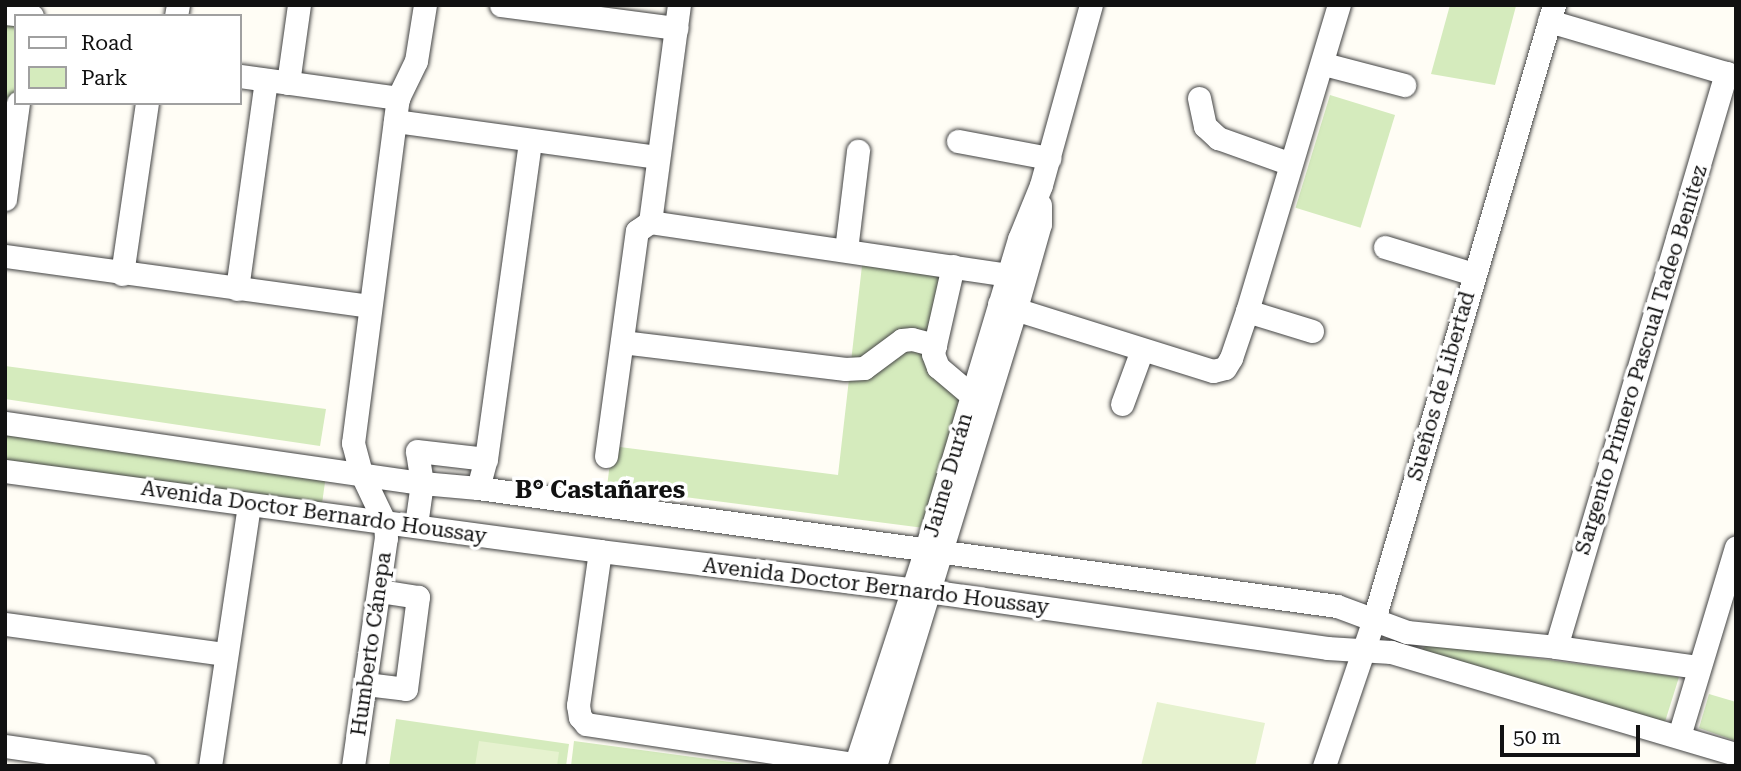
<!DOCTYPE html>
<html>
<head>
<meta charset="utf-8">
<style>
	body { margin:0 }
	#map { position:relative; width:1741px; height:771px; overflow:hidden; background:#fffdf5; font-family:"Roboto Serif",serif }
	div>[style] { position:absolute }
	.green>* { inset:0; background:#d5ebbd; transform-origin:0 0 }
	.pitch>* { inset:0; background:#e6f2cf }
	.roads { filter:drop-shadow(0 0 2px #444) drop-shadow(0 0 2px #444) }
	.minor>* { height:23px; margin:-11.5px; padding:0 11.5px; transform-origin:11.5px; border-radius:11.5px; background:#fff }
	span { translate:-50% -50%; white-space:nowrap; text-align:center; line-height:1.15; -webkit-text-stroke:7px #fff; paint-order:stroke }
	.street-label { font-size:21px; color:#111 }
	.quarter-label { font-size:24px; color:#111; font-weight:700 }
	.frame { position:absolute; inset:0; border:7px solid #111; pointer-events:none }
	.legend { position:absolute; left:14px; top:14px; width:228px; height:91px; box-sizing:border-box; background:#fff; border:2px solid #a0a0a0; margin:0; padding:9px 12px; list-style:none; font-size:21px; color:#111 }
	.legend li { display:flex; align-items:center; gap:14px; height:35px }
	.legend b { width:35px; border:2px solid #a0a0a0 }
	.scale { position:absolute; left:1500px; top:725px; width:140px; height:32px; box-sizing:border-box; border:4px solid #111; border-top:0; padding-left:9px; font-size:21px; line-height:24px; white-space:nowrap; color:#111; -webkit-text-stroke:5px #fff; paint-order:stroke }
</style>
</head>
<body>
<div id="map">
	<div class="green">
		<div style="clip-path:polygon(5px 5px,16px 16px,17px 110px,5px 108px)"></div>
		<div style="clip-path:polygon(1450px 5px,1516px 6px,1495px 85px,1431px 74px)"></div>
		<div style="left:1330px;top:95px;width:68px;height:118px;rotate:17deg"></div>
		<div style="clip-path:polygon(863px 257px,949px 265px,935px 345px,971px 395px,924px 528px,607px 487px,612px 446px,838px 475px)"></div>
		<div style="clip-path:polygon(5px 366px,326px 409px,320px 446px,5px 399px)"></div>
		<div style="left:5px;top:424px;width:325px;height:44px;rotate:8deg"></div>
		<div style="clip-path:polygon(1427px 644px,1679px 677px,1664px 725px,1419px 653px)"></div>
		<div style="clip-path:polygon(1709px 694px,1736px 702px,1736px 741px,1699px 728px)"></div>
		<div style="clip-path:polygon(396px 719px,569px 744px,566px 766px,389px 766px)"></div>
		<div style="clip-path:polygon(574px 741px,760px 766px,571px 766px)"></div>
	</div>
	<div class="pitch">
		<div style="clip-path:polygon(1157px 702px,1265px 723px,1255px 766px,1141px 766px)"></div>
		<div style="clip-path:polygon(479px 741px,559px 752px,557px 766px,475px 766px)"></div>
	</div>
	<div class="roads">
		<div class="minor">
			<div style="left:501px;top:5px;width:177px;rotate:7.5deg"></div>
			<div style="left:5px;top:13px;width:27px;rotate:6deg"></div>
			<div style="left:176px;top:16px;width:11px;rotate:-80deg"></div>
			<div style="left:1549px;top:21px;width:195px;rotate:16.4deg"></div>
			<div style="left:1324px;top:64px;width:83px;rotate:14.7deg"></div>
			<div style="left:240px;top:76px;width:160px;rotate:7.9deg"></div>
			<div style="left:288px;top:83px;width:79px;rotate:-82deg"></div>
			<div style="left:1199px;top:98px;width:29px;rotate:78deg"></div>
			<div style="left:1205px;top:126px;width:18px;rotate:43deg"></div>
			<div style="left:1218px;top:138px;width:77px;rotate:19.6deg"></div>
			<div style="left:395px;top:121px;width:265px;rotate:7.8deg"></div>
			<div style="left:958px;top:141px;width:93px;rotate:10.6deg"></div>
			<div style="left:5px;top:199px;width:97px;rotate:-82.3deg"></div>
			<div style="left:650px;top:222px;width:219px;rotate:-82.4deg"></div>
			<div style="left:1385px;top:247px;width:93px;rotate:16.9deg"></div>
			<div style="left:846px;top:250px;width:100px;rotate:-83.1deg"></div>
			<div style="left:5px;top:256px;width:367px;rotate:7.8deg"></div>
			<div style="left:122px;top:274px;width:173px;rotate:-81.7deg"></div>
			<div style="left:237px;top:289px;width:211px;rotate:-82.1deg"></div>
			<div style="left:999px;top:304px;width:224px;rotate:17.4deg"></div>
			<div style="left:1213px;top:371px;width:12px;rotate:-14deg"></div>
			<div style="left:1225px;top:368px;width:12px;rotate:-59deg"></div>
			<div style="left:1231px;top:358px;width:50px;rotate:-71.2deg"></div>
			<div style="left:1247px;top:311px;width:320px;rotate:-73.3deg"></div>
			<div style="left:1247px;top:311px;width:68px;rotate:17.1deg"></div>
			<div style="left:622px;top:342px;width:225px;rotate:6.9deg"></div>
			<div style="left:845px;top:369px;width:19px;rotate:-3deg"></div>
			<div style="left:864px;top:368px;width:47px;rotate:-36.4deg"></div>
			<div style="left:902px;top:340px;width:10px;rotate:-6deg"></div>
			<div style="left:912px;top:339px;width:24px;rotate:15deg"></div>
			<div style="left:935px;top:345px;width:81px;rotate:-77.2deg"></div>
			<div style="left:935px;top:345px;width:9px;rotate:103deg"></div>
			<div style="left:933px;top:354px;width:14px;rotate:69deg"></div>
			<div style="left:938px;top:367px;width:43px;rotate:40.3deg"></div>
			<div style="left:1122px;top:404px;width:58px;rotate:-69.7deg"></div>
			<div style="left:5px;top:423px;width:421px;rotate:8.2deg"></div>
			<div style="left:422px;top:483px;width:56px;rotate:5.1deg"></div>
			<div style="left:478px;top:488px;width:867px;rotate:7.82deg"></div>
			<div style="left:1337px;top:606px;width:75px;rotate:20.4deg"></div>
			<div style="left:1407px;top:632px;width:150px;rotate:5.7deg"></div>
			<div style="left:1556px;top:647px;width:144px;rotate:8deg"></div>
			<div style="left:606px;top:456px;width:227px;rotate:-82.2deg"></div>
			<div style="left:637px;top:231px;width:16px;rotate:-35deg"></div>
			<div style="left:650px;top:222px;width:362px;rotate:8.4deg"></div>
			<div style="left:5px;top:471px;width:600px;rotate:7.66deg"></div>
			<div style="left:600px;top:551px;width:330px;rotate:7deg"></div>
			<div style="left:928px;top:591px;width:403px;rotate:8.1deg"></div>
			<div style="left:1327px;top:648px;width:64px;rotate:3.6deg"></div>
			<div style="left:1391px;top:652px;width:360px;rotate:16.5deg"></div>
			<div style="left:478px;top:488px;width:30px;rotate:-75deg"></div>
			<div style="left:486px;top:459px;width:321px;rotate:-82.1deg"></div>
			<div style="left:416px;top:525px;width:42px;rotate:-81.9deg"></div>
			<div style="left:422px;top:483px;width:32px;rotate:-99deg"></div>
			<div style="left:417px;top:451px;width:69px;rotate:6.6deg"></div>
			<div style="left:600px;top:551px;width:156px;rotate:98.1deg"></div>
			<div style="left:578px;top:705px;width:12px;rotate:81deg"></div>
			<div style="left:580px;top:717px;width:9px;rotate:49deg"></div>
			<div style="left:586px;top:724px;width:272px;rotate:8.5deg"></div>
			<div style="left:5px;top:624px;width:222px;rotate:7.8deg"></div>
			<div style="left:1556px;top:647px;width:599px;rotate:-73.5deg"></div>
			<div style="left:366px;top:684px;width:40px;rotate:7.1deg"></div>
			<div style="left:406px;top:689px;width:93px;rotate:-82.6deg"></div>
			<div style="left:418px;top:597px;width:38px;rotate:-171deg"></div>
			<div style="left:1679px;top:736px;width:197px;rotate:-73.2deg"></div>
			<div style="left:5px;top:746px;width:140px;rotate:8.2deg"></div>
			<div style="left:210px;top:766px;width:264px;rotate:-81.5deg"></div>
			<div style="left:353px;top:766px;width:230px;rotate:-81.8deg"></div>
			<div style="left:386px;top:538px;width:15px;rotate:-94deg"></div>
			<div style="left:385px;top:523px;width:55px;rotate:-115.6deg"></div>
			<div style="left:361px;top:473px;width:31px;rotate:-105deg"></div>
			<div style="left:353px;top:443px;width:348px;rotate:-82.6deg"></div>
			<div style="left:398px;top:98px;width:41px;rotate:-64.1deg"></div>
			<div style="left:416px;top:61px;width:57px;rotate:-80.9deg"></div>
			<div style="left:855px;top:766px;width:228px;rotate:-71.9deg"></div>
			<div style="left:926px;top:549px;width:324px;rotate:-73.3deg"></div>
			<div style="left:1019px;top:239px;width:58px;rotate:-67.8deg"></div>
			<div style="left:1041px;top:185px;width:187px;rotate:-74.5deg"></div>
			<div style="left:875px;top:766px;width:479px;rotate:-72.9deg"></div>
			<div style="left:1016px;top:308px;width:87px;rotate:-74.1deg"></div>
			<div style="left:1040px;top:224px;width:19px;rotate:-90deg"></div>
			<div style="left:1324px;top:766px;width:155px;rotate:-71.2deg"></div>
			<div style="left:1374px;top:619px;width:640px;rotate:-73.66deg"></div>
		</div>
	</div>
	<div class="street-label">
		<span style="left:1641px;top:360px;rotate:-73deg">Sargento Primero Pascual Tadeo Benítez</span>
		<span style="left:1441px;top:386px;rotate:-74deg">Sueños de Libertad</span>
		<span style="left:948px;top:475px;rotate:-74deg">Jaime Durán</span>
		<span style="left:314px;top:512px;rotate:8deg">Avenida Doctor Bernardo Houssay</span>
		<span style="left:876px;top:586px;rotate:7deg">Avenida Doctor Bernardo Houssay</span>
		<span style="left:371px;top:644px;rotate:-82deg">Humberto Cánepa</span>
	</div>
	<div class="quarter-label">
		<span style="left:600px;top:491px">B° Castañares</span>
	</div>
	<div class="frame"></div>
	<ul class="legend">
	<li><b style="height:9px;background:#fff"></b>Road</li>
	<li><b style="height:19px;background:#d5ebbd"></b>Park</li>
	</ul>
	<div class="scale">50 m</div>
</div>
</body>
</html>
